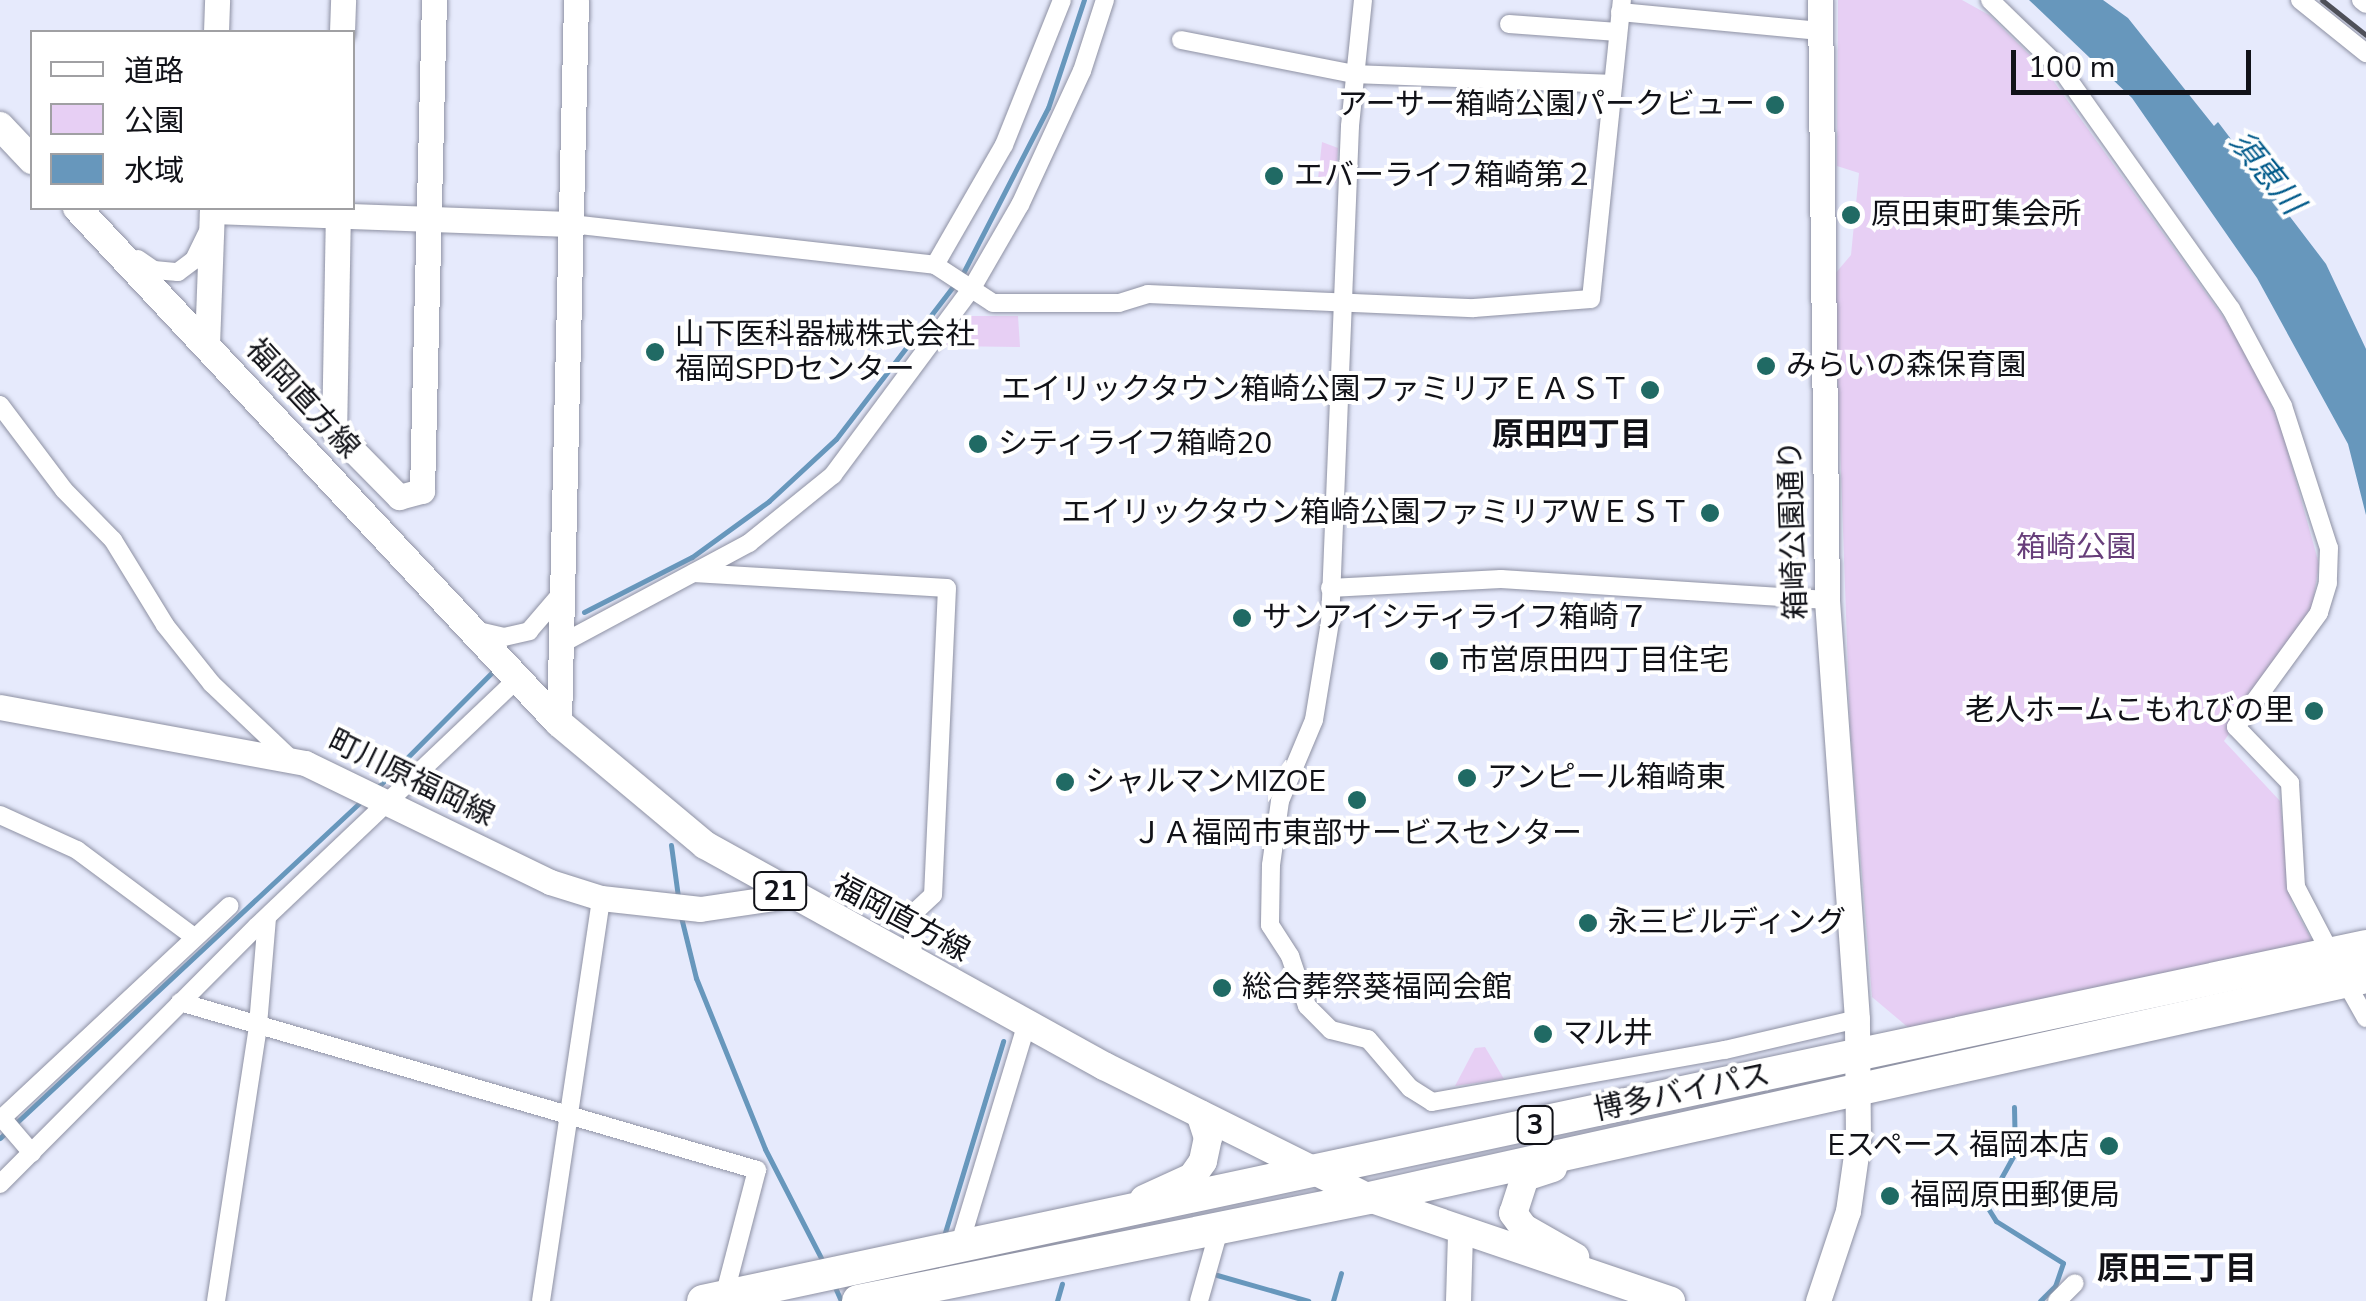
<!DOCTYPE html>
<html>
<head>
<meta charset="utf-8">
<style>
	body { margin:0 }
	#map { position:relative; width:2366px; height:1301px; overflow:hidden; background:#e6eafc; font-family:"Nunito Sans","Noto Sans JP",sans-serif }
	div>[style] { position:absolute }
	.green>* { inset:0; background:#e7cff4 }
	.water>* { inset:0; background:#6797bc }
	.stream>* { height:5px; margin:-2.5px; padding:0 2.5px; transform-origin:2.5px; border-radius:2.5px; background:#6797bc }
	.roads { filter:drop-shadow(0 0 2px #8e91a3) drop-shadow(0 0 2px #8e91a3) }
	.street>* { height:18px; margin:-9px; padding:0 9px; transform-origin:9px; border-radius:9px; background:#fff }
	.secondary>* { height:25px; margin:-12.5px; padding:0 12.5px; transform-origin:12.5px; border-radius:12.5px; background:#fff }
	.primary>* { height:28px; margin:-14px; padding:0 14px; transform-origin:14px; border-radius:14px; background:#fff }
	.highway>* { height:32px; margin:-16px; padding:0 16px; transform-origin:16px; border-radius:16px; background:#fff }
	.rail>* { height:5px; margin:-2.5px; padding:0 2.5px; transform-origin:2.5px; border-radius:2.5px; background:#4e5059 }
	.dots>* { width:28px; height:28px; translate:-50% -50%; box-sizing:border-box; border:5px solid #fff; border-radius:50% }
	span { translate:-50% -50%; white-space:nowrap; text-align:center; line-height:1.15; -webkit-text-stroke:8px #fff; paint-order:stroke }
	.shield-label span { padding:2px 8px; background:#fff; border:2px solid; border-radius:8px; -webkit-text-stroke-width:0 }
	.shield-label { font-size:28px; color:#111218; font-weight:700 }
	.poi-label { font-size:30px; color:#111218 }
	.right { translate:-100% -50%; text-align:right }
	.left { translate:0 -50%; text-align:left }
	.street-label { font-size:30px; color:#111218 }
	.park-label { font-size:30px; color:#673e7a }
	.water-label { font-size:32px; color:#005a8a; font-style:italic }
	.neighbourhood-label { font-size:32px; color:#111218; font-weight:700 }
	.legend { position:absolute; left:30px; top:30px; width:325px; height:180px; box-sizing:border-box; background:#fff; border:2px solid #a0a0a3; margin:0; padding:12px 18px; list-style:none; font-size:30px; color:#111218 }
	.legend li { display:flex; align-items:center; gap:20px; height:50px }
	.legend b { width:50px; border:2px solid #a0a0a3 }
	.scale { position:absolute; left:2011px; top:50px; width:240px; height:45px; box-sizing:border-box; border:5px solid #111218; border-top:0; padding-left:12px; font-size:30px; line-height:35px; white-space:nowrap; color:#111218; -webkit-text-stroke:8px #fff; paint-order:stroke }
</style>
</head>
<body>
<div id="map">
	<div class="green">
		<div style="clip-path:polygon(1838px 0,1962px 0,1989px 15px,2047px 72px,2246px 349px,2281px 427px,2319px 564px,2311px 614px,2224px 741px,2280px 801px,2292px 904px,2313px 942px,1910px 1029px,1872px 997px,1850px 728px,1834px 275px,1851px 255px,1859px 173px,1837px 166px)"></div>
		<div style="clip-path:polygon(1322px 142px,1338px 148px,1336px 183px,1318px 179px)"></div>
		<div style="clip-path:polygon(964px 316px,1018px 316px,1020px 347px,945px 346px)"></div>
		<div style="clip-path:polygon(1485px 1047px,1504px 1079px,1455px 1086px,1475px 1048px)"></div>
	</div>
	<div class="water">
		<div style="clip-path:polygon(2029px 0,2103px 0,2128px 18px,2214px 126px,2218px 122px,2326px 264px,2366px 349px,2366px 515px,2348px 444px,2257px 278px,2132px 98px)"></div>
	</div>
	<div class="stream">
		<div style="left:962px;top:275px;width:188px;rotate:-62.8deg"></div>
		<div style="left:1048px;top:108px;width:114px;rotate:-71.6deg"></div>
		<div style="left:584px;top:612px;width:121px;rotate:-27deg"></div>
		<div style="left:692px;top:557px;width:95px;rotate:-36deg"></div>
		<div style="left:769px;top:501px;width:91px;rotate:-42.8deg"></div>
		<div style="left:836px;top:439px;width:195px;rotate:-52.5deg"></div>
		<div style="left:375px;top:790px;width:166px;rotate:-45.2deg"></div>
		<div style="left:671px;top:845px;width:52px;rotate:82.3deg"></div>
		<div style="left:681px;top:917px;width:63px;rotate:76.2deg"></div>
		<div style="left:696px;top:978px;width:184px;rotate:68deg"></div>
		<div style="left:765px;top:1149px;width:127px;rotate:62.8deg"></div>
		<div style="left:2014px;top:1107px;width:46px;rotate:88.8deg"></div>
		<div style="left:2015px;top:1153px;width:60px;rotate:119.1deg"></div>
		<div style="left:1986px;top:1205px;width:19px;rotate:58deg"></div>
		<div style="left:1996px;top:1221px;width:79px;rotate:32.1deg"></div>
		<div style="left:2063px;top:1263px;width:24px;rotate:109deg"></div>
		<div style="left:2055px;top:1286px;width:21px;rotate:135deg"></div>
		<div style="left:0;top:1138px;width:496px;rotate:-43deg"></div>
		<div style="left:943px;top:1239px;width:207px;rotate:-73.1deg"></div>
		<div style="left:1217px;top:1275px;width:95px;rotate:15.9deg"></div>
		<div style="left:834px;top:1285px;width:17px;rotate:66deg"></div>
		<div style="left:1057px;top:1301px;width:18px;rotate:-74deg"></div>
		<div style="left:1333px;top:1301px;width:29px;rotate:-74deg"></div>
	</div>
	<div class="roads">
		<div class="street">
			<div style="left:1363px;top:0;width:127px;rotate:95.9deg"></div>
			<div style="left:1350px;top:126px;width:496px;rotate:92.3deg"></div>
			<div style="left:1330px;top:622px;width:99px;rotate:99.3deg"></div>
			<div style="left:1314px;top:720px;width:88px;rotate:112.8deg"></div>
			<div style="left:1280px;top:801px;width:65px;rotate:98deg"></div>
			<div style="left:1271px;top:865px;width:60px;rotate:91deg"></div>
			<div style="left:1270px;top:925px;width:37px;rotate:57deg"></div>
			<div style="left:1290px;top:956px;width:53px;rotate:71.2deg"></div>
			<div style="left:1307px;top:1006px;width:34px;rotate:45deg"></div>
			<div style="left:1331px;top:1030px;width:38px;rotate:14deg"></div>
			<div style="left:1368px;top:1039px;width:65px;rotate:49.4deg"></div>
			<div style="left:1410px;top:1088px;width:26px;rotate:32deg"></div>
			<div style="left:1432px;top:1102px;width:298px;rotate:-10.1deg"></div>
			<div style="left:1725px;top:1050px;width:136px;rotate:-13.2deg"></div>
			<div style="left:1990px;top:0;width:99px;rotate:44.2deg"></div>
			<div style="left:2061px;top:69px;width:294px;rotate:54.7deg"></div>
			<div style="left:2231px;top:309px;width:110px;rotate:61.8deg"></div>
			<div style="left:2283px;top:406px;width:149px;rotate:72.1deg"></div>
			<div style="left:2329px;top:548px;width:35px;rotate:92deg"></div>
			<div style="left:2328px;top:583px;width:31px;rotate:107deg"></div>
			<div style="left:2319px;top:613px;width:141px;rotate:126.1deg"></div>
			<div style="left:2236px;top:727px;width:78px;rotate:46deg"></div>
			<div style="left:2290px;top:783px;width:104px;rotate:86.7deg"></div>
			<div style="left:2296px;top:887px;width:78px;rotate:62.4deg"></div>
			<div style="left:2300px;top:0;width:85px;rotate:38.8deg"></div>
			<div style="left:2361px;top:0;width:6px;rotate:39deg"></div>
			<div style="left:1620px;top:12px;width:201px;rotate:5.4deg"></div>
			<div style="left:1509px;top:24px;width:109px;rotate:4.2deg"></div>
			<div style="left:1181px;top:40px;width:177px;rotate:11.1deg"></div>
			<div style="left:1355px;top:74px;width:258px;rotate:2.2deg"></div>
			<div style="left:571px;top:224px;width:366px;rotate:6.4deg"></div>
			<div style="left:935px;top:265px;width:69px;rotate:33.2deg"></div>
			<div style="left:993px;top:303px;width:126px"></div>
			<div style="left:1119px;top:303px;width:30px;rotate:-17deg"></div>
			<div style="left:1148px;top:294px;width:326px;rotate:2.5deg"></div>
			<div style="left:1474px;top:308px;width:117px;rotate:-4.4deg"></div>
			<div style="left:1591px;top:299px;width:301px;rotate:-84.1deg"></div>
			<div style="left:138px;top:259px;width:19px;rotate:35deg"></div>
			<div style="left:154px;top:270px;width:24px;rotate:5deg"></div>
			<div style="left:178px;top:272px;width:20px;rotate:-37deg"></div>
			<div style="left:194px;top:260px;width:30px;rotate:-64deg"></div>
			<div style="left:935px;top:265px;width:138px;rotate:-60.1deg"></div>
			<div style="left:1004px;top:145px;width:156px;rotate:-68.2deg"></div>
			<div style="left:0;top:405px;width:106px;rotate:53deg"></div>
			<div style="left:64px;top:490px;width:70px;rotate:45.6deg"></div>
			<div style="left:113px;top:540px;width:100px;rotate:58.5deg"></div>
			<div style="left:165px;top:625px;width:75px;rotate:51.5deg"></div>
			<div style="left:212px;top:684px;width:109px;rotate:43.5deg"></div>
			<div style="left:694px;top:573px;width:253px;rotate:3.4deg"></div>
			<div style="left:947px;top:588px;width:307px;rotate:92.6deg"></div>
			<div style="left:933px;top:895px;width:26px;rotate:137deg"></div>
			<div style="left:914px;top:913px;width:49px;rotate:92.3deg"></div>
			<div style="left:1330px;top:588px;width:171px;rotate:-3deg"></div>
			<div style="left:1501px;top:579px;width:327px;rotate:3.7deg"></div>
			<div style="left:474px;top:630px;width:31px;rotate:13deg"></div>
			<div style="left:504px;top:637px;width:26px;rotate:-13deg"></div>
			<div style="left:529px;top:631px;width:48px;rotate:-49.3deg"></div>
			<div style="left:559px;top:645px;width:216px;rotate:-28.2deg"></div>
			<div style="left:749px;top:543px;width:108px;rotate:-39deg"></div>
			<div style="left:833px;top:475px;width:233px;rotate:-53.4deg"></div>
			<div style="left:972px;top:288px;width:96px;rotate:-60deg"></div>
			<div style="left:1020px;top:205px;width:148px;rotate:-65.2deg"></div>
			<div style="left:1082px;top:71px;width:75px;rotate:-72.1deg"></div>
			<div style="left:0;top:815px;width:85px;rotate:24.4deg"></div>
			<div style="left:77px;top:850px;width:144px;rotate:36.6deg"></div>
			<div style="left:2344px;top:979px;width:45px;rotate:60.6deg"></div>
			<div style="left:180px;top:1002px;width:601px;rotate:16.23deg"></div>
			<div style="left:757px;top:1170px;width:131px;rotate:104.6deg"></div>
			<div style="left:32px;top:1153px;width:46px;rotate:-130.6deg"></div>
			<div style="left:2px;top:1118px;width:311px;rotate:-43deg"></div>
			<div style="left:0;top:1184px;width:364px;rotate:-45.1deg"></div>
			<div style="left:257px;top:926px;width:361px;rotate:-43.5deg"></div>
			<div style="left:958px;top:1250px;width:237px;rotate:-73.1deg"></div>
			<div style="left:216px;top:1301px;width:279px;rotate:-81.3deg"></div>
			<div style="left:258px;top:1025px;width:108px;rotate:-85.2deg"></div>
			<div style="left:541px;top:1301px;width:407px;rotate:-81.5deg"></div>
			<div style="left:1199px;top:1301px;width:74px;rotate:-74.3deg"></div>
			<div style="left:2057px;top:1301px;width:25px;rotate:-45deg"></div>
		</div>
		<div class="secondary">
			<div style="left:216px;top:32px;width:32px;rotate:-88deg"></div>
			<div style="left:342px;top:32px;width:32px;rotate:-88deg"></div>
			<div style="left:338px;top:208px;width:223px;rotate:91deg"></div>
			<div style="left:334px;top:431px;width:93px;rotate:45.4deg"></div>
			<div style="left:399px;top:497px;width:24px;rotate:-15deg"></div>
			<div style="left:422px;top:491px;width:491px;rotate:-88.6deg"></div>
			<div style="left:212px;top:211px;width:359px;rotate:2.1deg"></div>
			<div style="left:207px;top:345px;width:137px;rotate:-87.9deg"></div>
			<div style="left:0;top:707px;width:310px;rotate:10.4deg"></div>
			<div style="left:305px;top:763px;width:272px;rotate:25.9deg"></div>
			<div style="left:550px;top:882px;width:53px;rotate:17.4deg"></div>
			<div style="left:601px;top:898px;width:100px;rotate:6.3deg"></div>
			<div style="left:700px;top:909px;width:89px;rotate:-8.4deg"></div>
			<div style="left:559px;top:723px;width:723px;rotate:-88.65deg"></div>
			<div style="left:1458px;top:1301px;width:68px;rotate:-88.3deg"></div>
			<div style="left:1818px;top:1301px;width:95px;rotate:-71.6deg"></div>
			<div style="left:1848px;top:1211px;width:71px;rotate:-81.9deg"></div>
			<div style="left:1858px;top:1141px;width:122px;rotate:-90.5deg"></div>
			<div style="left:1857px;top:1019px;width:420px;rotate:-94.1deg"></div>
			<div style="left:1827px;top:600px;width:600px;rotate:-90.67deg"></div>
		</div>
		<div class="primary">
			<div style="left:0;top:126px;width:47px;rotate:46.7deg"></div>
			<div style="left:77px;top:208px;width:705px;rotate:46.9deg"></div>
			<div style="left:559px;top:723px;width:190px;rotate:39.9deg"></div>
			<div style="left:705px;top:845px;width:456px;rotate:29deg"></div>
			<div style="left:1104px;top:1066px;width:296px;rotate:26.5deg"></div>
			<div style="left:1369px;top:1198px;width:319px;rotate:18.8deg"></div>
			<div style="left:1553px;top:1168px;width:29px;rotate:162deg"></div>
			<div style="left:1525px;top:1177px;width:38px;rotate:108deg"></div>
			<div style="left:1513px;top:1213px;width:19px;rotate:54deg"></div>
			<div style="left:1524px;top:1228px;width:59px;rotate:29.6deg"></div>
			<div style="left:1144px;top:1199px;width:53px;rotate:-24.6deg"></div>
			<div style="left:1192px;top:1177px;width:19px;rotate:-55deg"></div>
			<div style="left:1203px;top:1161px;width:24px;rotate:-78deg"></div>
			<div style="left:1208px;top:1138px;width:25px;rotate:-108deg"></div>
		</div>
		<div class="highway">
			<div style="left:703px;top:1301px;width:1700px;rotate:-12.05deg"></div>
			<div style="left:858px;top:1301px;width:521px;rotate:-11.4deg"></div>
			<div style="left:1369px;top:1198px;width:1021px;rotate:-12.5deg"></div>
		</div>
	</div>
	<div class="rail">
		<div style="left:2322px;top:0;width:56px;rotate:38.5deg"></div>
	</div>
	<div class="dots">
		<div style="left:1775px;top:105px;background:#206a64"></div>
		<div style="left:1274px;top:176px;background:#206a64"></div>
		<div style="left:1851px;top:215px;background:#206a64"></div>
		<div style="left:655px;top:352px;background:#206a64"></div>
		<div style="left:1766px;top:366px;background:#206a64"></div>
		<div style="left:1650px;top:390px;background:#206a64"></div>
		<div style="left:978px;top:444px;background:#206a64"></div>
		<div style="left:1710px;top:513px;background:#206a64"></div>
		<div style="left:1242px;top:618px;background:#206a64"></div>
		<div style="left:1439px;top:661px;background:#206a64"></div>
		<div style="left:2314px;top:711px;background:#206a64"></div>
		<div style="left:1467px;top:778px;background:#206a64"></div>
		<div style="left:1065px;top:782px;background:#206a64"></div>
		<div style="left:1357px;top:800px;background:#206a64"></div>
		<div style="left:1588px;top:923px;background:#206a64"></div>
		<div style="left:1222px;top:988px;background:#206a64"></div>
		<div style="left:1543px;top:1034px;background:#206a64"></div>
		<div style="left:2109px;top:1146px;background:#206a64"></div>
		<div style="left:1890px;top:1196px;background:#206a64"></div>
	</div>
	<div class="shield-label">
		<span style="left:780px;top:891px">21</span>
		<span style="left:1535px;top:1125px">3</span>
	</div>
	<div class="poi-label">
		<span class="right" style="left:1755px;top:105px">アーサー箱崎公園パークビュー</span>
		<span class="left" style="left:1294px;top:176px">エバーライフ箱崎第２</span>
		<span class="left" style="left:1871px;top:215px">原田東町集会所</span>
		<span class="left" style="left:675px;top:352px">山下医科器械株式会社<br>福岡SPDセンター</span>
		<span class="left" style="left:1786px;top:366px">みらいの森保育園</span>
		<span class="right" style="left:1630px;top:390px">エイリックタウン箱崎公園ファミリアＥＡＳＴ</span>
		<span class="left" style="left:998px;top:444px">シティライフ箱崎20</span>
		<span class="right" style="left:1690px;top:513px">エイリックタウン箱崎公園ファミリアＷＥＳＴ</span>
		<span class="left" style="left:1262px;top:618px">サンアイシティライフ箱崎７</span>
		<span class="left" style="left:1459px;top:661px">市営原田四丁目住宅</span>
		<span class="right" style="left:2294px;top:711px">老人ホームこもれびの里</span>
		<span class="left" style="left:1487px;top:778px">アンピール箱崎東</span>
		<span class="left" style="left:1085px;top:782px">シャルマンMIZOE</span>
		<span style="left:1357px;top:834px">ＪＡ福岡市東部サービスセンター</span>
		<span class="left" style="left:1608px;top:923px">永三ビルディング</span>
		<span class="left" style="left:1242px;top:988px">総合葬祭葵福岡会館</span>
		<span class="left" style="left:1563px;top:1034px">マル井</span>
		<span class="right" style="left:2089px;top:1146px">Eスペース 福岡本店</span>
		<span class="left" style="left:1910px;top:1196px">福岡原田郵便局</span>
	</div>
	<div class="street-label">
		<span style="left:302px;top:399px;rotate:47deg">福岡直方線</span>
		<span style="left:1794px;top:530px;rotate:-92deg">箱崎公園通り</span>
		<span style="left:411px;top:779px;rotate:26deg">町川原福岡線</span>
		<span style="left:901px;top:919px;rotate:28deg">福岡直方線</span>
		<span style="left:1682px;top:1093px;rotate:-12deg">博多バイパス</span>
	</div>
	<div class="park-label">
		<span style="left:2076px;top:548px">箱崎公園</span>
	</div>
	<div class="water-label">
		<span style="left:2266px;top:173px;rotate:51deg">須恵川</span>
	</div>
	<div class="neighbourhood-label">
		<span style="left:1572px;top:435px">原田四丁目</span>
		<span style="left:2177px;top:1269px">原田三丁目</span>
	</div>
	<ul class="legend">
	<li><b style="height:12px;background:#fff"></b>道路</li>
	<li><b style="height:28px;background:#e7cff4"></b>公園</li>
	<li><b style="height:28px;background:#6797bc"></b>水域</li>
	</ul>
	<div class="scale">100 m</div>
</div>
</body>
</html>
